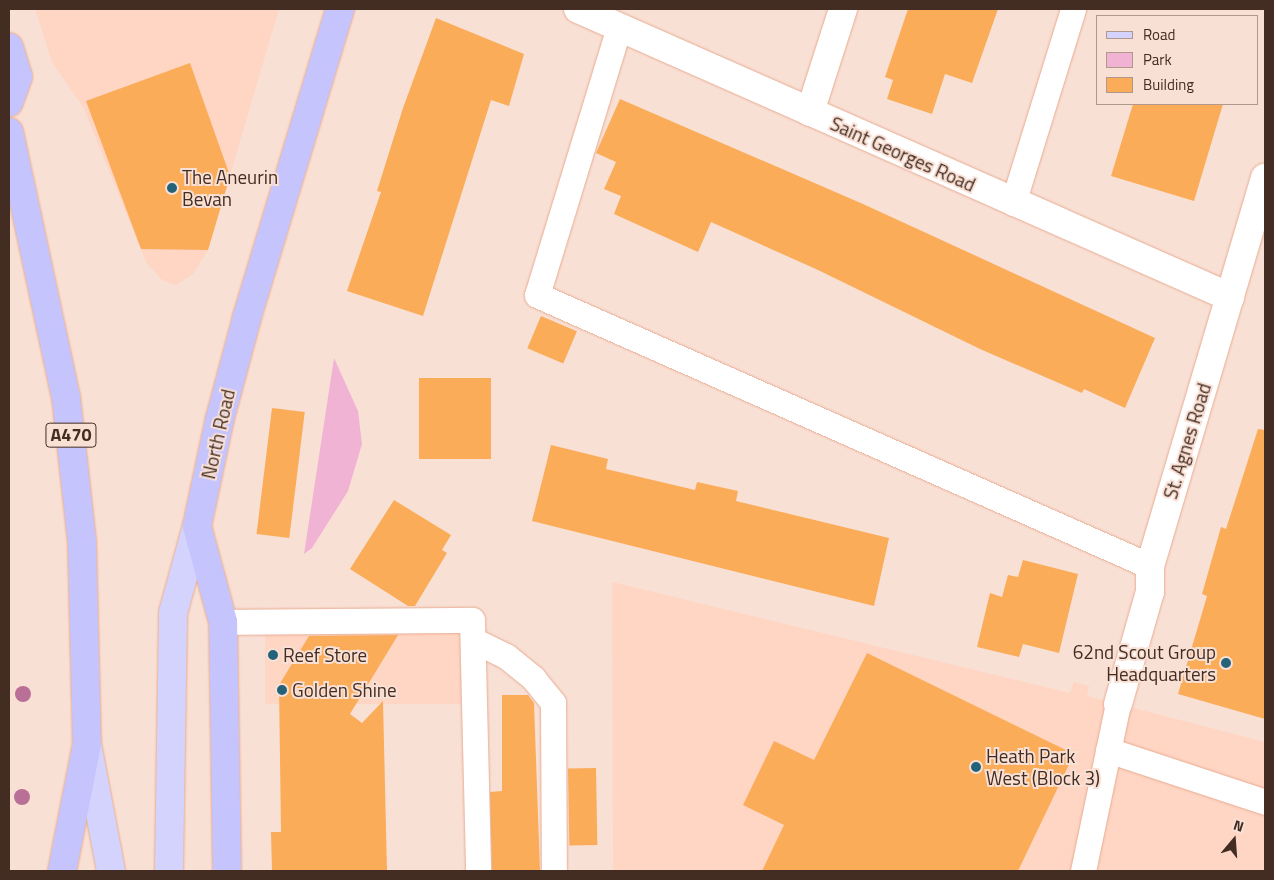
<!DOCTYPE html>
<html>
<head>
<meta charset="utf-8">
<style>
	body { margin:0 }
	#map { position:relative; width:1274px; height:880px; overflow:hidden; background:#f9e0d5; font-family:"Titillium Web",sans-serif }
	div>[style] { position:absolute }
	.built>* { inset:0; background:#ffd5c3; transform-origin:0 0 }
	.green>* { inset:0; background:#f0b3d4 }
	.building>* { inset:0; background:#faac58; transform-origin:0 0 }
	.roads { filter:drop-shadow(0 0 1px #e7ac92) drop-shadow(0 0 1px #e7ac92) }
	.service>* { height:25px; margin:-12.5px; padding:0 12.5px; transform-origin:12.5px; border-radius:12.5px; background:#fff }
	.minor>* { height:28px; margin:-14px; padding:0 14px; transform-origin:14px; border-radius:14px; background:#fff }
	.primary>* { height:28px; margin:-14px; padding:0 14px; transform-origin:14px; border-radius:14px; background:#d4d3fd }
	.trunk>* { height:28px; margin:-14px; padding:0 14px; transform-origin:14px; border-radius:14px; background:#c6c4fc }
	.trees>* { width:16px; height:16px; margin:-8px; border-radius:50%; background:#ba7096 }
	.dots>* { width:14px; height:14px; translate:-50% -50%; box-sizing:border-box; border:2px solid #f9e0d5; border-radius:50% }
	span { translate:-50% -50%; white-space:nowrap; text-align:center; line-height:1.15; -webkit-text-stroke:4px #f9e0d5; paint-order:stroke }
	.shield-label span { padding:1px 4px; background:#f9e0d5; border:1px solid; border-radius:4px; -webkit-text-stroke-width:0 }
	.shield-label { font-size:18px; color:#432c21; font-weight:700 }
	.street-label { font-size:19px; color:#432c21 }
	.poi-label { font-size:19px; color:#432c21 }
	.left { translate:0 -50%; text-align:left }
	.right { translate:-100% -50%; text-align:right }
	.frame { position:absolute; inset:0; border:10px solid #432c21; pointer-events:none }
	.legend { position:absolute; left:1096px; top:15px; width:162px; height:90px; box-sizing:border-box; background:#f9e0d5; border:1px solid #b0988d; margin:0; padding:6px 9px; list-style:none; font-size:15px; color:#432c21 }
	.legend li { display:flex; align-items:center; gap:10px; height:25px }
	.legend b { width:25px; border:1px solid #b0988d }
	.north { position:absolute; left:1209px; top:815px; width:50px; height:50px; -webkit-text-stroke:4px #f9e0d5; paint-order:stroke; rotate:18deg; font-size:14px; font-weight:700; line-height:20px; text-align:center; color:#432c21 }
	.north::after { content:''; display:block; margin:auto; width:18px; height:22px; background:#432c21; clip-path:polygon(50% 0,100% 100%,50% 72%,0 100%) }
</style>
</head>
<body>
<div id="map">
	<div class="built">
		<div style="clip-path:polygon(35px 9px,279px 9px,208px 250px,193px 274px,176px 285px,162px 280px,146px 262px,83px 107px,52px 62px)"></div>
		<div style="clip-path:polygon(612px 582px,1070px 693px,1074px 682px,1089px 686px,1087px 696px,1091px 697px,1265px 742px,1265px 871px,613px 871px)"></div>
		<div style="left:265px;top:632px;width:196px;height:72px"></div>
	</div>
	<div class="green">
		<div style="clip-path:polygon(334px 358px,358px 411px,362px 444px,348px 491px,312px 548px,304px 554px)"></div>
	</div>
	<div class="building">
		<div style="clip-path:polygon(908px 9px,998px 9px,972px 83px,945px 74px,932px 114px,887px 99px,893px 80px,885px 77px)"></div>
		<div style="clip-path:polygon(436px 18px,524px 54px,509px 106px,491px 100px,423px 316px,347px 291px,381px 192px,377px 191px,403px 108px)"></div>
		<div style="clip-path:polygon(190px 63px,230px 176px,208px 250px,141px 249px,86px 101px)"></div>
		<div style="clip-path:polygon(620px 99px,863px 204px,1155px 338px,1125px 408px,1084px 389px,1082px 393px,980px 349px,818px 270px,711px 222px,698px 252px,614px 214px,621px 196px,604px 189px,616px 162px,596px 153px)"></div>
		<div style="clip-path:polygon(1133px 104px,1223px 104px,1194px 201px,1111px 176px)"></div>
		<div style="left:541px;top:316px;width:39px;height:35px;rotate:23deg"></div>
		<div style="left:419px;top:378px;width:72px;height:81px"></div>
		<div style="left:272px;top:408px;width:33px;height:127px;rotate:7deg"></div>
		<div style="clip-path:polygon(1258px 429px,1265px 430px,1265px 719px,1178px 694px,1207px 596px,1202px 594px,1221px 527px,1226px 529px)"></div>
		<div style="clip-path:polygon(551px 445px,608px 459px,606px 469px,695px 490px,697px 482px,738px 491px,736px 501px,889px 538px,874px 606px,532px 521px)"></div>
		<div style="clip-path:polygon(394px 500px,451px 535px,442px 550px,447px 553px,415px 606px,408px 606px,350px 569px)"></div>
		<div style="clip-path:polygon(1023px 560px,1078px 574px,1059px 653px,1023px 644px,1019px 657px,977px 647px,990px 593px,1002px 597px,1008px 575px,1018px 577px)"></div>
		<div style="clip-path:polygon(398px 635px,350px 714px,362px 723px,383px 701px,387px 871px,272px 871px,271px 832px,281px 832px,279px 685px,309px 636px)"></div>
		<div style="clip-path:polygon(867px 653px,1074px 754px,1018px 871px,762px 871px,784px 825px,743px 805px,774px 741px,814px 760px)"></div>
		<div style="clip-path:polygon(502px 695px,528px 695px,534px 703px,540px 871px,492px 871px,490px 792px,502px 791px)"></div>
		<div style="left:596px;top:768px;width:77px;height:28px;rotate:89deg"></div>
	</div>
	<div class="roads">
		<div class="service">
			<div style="left:619px;top:27px;width:280px;rotate:107deg"></div>
			<div style="left:537px;top:295px;width:670px;rotate:23.85deg"></div>
			<div style="left:1013px;top:203px;width:203px;rotate:-72.8deg"></div>
			<div style="left:223px;top:622px;width:249px;rotate:-0.5deg"></div>
			<div style="left:472px;top:620px;width:251px;rotate:88.6deg"></div>
			<div style="left:473px;top:640px;width:37px;rotate:26deg"></div>
			<div style="left:506px;top:656px;width:35px;rotate:39deg"></div>
			<div style="left:533px;top:678px;width:32px;rotate:51deg"></div>
			<div style="left:553px;top:703px;width:168px;rotate:89.7deg"></div>
			<div style="left:1108px;top:750px;width:165px;rotate:18.3deg"></div>
			<div style="left:1083px;top:871px;width:171px;rotate:-78.2deg"></div>
		</div>
		<div class="minor">
			<div style="left:578px;top:9px;width:713px;rotate:23.83deg"></div>
			<div style="left:810px;top:112px;width:108px;rotate:-72.2deg"></div>
			<div style="left:1118px;top:704px;width:116px;rotate:-74.1deg"></div>
			<div style="left:1150px;top:592px;width:26px;rotate:-90deg"></div>
			<div style="left:1150px;top:566px;width:405px;rotate:-73.5deg"></div>
		</div>
		<div class="primary">
			<div style="left:87px;top:744px;width:129px;rotate:79.3deg"></div>
			<div style="left:169px;top:871px;width:258px;rotate:-89.1deg"></div>
			<div style="left:173px;top:613px;width:90px;rotate:-74.6deg"></div>
		</div>
		<div class="trunk">
			<div style="left:9px;top:47px;width:31px;rotate:73deg"></div>
			<div style="left:18px;top:77px;width:27px;rotate:110deg"></div>
			<div style="left:9px;top:132px;width:271px;rotate:77.9deg"></div>
			<div style="left:66px;top:397px;width:146px;rotate:83.7deg"></div>
			<div style="left:82px;top:542px;width:202px;rotate:88.6deg"></div>
			<div style="left:87px;top:744px;width:129px;rotate:101.1deg"></div>
			<div style="left:227px;top:871px;width:249px;rotate:-90.9deg"></div>
			<div style="left:223px;top:622px;width:99px;rotate:-105.2deg"></div>
			<div style="left:197px;top:526px;width:110px;rotate:-78deg"></div>
			<div style="left:220px;top:418px;width:105px;rotate:-75deg"></div>
			<div style="left:247px;top:317px;width:322px;rotate:-73.2deg"></div>
		</div>
	</div>
	<div class="trees">
		<div style="left:23px;top:694px"></div>
		<div style="left:22px;top:797px"></div>
	</div>
	<div class="dots">
		<div style="left:172px;top:188px;background:#246279"></div>
		<div style="left:273px;top:655px;background:#246279"></div>
		<div style="left:1226px;top:663px;background:#246279"></div>
		<div style="left:282px;top:690px;background:#246279"></div>
		<div style="left:976px;top:767px;background:#246279"></div>
	</div>
	<div class="shield-label">
		<span style="left:71px;top:435px">A470</span>
	</div>
	<div class="street-label">
		<span style="left:903px;top:154px;rotate:24deg">Saint Georges Road</span>
		<span style="left:218px;top:434px;rotate:-77deg">North Road</span>
		<span style="left:1187px;top:441px;rotate:-73deg">St. Agnes Road</span>
	</div>
	<div class="poi-label">
		<span class="left" style="left:182px;top:188px">The Aneurin<br>Bevan</span>
		<span class="right" style="left:1216px;top:663px">62nd Scout Group<br>Headquarters</span>
		<span class="left" style="left:283px;top:655px">Reef Store</span>
		<span class="left" style="left:292px;top:690px">Golden Shine</span>
		<span class="left" style="left:986px;top:767px">Heath Park<br>West (Block 3)</span>
	</div>
	<div class="frame"></div>
	<ul class="legend">
	<li><b style="height:6px;background:#d4d3fd"></b>Road</li>
	<li><b style="height:14px;background:#f0b3d4"></b>Park</li>
	<li><b style="height:14px;background:#faac58"></b>Building</li>
	</ul>
	<div class="north">N</div>
</div>
</body>
</html>
